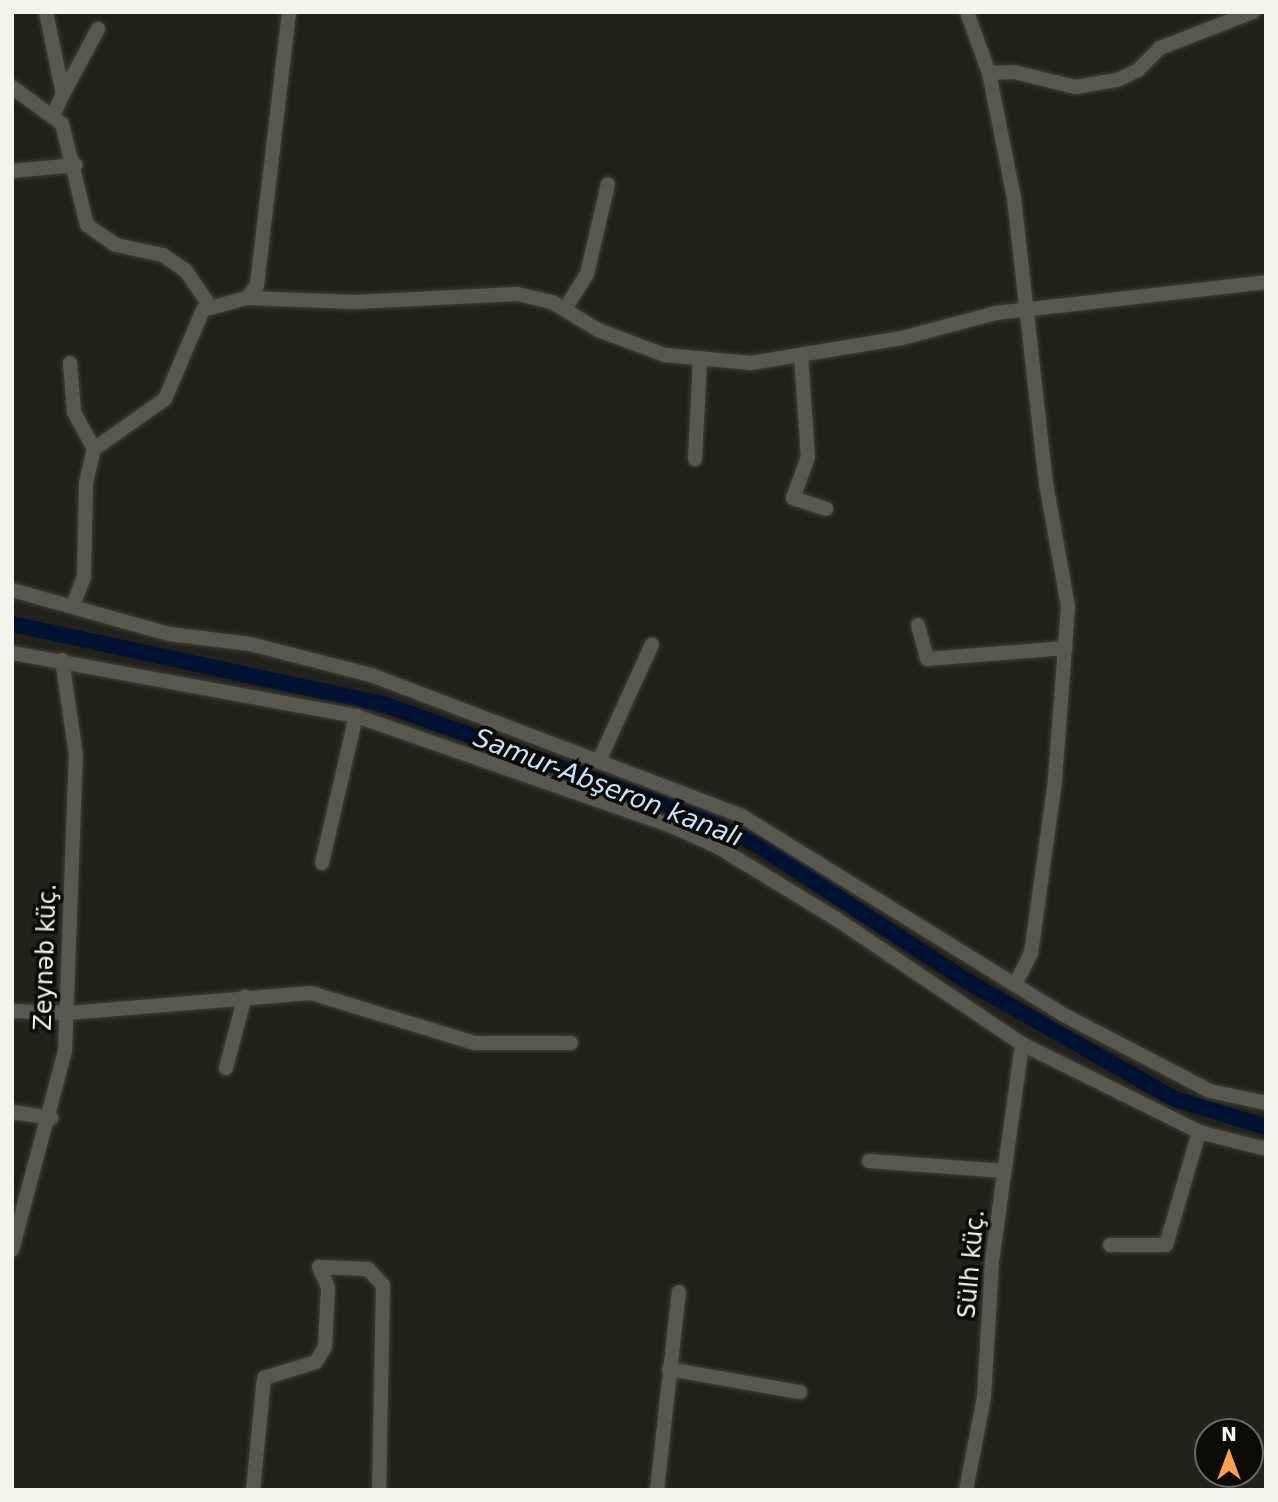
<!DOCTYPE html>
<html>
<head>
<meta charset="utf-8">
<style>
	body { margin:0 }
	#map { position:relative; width:1278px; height:1502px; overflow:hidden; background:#23211b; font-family:"DejaVu Sans",sans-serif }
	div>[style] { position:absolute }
	.canal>* { height:16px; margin:-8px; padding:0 8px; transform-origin:8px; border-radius:8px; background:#001231 }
	.roads { filter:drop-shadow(0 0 2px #3f3e39) drop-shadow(0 0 2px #3f3e39) }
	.minor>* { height:14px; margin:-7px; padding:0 7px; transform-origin:7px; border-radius:7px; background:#595850 }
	span { translate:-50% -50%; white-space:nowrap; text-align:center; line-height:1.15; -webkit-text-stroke:7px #0c0b08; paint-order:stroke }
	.street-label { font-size:24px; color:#f4f3ee }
	.water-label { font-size:26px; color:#cae1fe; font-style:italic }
	.frame { position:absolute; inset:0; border:14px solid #f4f3ee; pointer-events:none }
	.north { position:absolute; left:1194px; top:1418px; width:70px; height:70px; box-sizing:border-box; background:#0c0b08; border:2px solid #696864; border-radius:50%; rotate:0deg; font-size:19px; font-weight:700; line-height:28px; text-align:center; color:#f4f3ee }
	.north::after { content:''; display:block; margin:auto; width:24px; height:32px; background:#fa9f4f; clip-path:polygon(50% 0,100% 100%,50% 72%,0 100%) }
</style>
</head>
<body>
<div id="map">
	<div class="canal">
		<div style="left:12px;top:624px;width:383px;rotate:12.2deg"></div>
		<div style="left:386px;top:705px;width:329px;rotate:19.7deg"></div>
		<div style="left:696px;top:816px;width:68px;rotate:25.1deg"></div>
		<div style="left:758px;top:845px;width:253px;rotate:33.1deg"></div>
		<div style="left:970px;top:983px;width:235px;rotate:29.6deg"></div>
		<div style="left:1174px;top:1099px;width:96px;rotate:16.9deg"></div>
	</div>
	<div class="roads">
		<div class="minor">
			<div style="left:46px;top:12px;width:84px;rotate:78.3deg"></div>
			<div style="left:63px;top:94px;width:23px;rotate:115deg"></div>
			<div style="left:967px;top:12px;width:65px;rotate:70.2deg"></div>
			<div style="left:989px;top:73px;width:127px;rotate:78.7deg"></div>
			<div style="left:1014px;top:198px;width:287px;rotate:83.6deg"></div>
			<div style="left:1046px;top:483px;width:126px;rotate:79.9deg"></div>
			<div style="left:1068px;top:607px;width:174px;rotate:94.3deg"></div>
			<div style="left:1055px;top:781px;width:174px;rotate:97.9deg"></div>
			<div style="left:1031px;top:953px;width:36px;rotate:117deg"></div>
			<div style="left:989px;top:73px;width:25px;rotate:-2deg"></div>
			<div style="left:1014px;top:72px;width:63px;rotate:13.8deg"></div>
			<div style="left:1075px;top:87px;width:43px;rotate:-9.5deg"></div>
			<div style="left:1117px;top:80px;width:23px;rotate:-25deg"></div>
			<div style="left:1138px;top:70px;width:31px;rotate:-45deg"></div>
			<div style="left:1160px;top:48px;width:100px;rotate:-21.2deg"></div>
			<div style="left:12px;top:87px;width:62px;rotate:36.5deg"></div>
			<div style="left:62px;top:124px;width:104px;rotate:76.1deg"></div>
			<div style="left:87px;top:225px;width:35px;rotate:35deg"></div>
			<div style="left:116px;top:245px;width:48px;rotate:12deg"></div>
			<div style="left:163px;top:255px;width:28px;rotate:35deg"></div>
			<div style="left:186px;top:271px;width:42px;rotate:55.6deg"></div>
			<div style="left:63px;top:94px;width:74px;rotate:-61.7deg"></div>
			<div style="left:12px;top:171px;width:64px;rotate:-5.4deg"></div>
			<div style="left:247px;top:298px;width:108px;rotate:2.1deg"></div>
			<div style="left:355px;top:302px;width:162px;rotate:-2.8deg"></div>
			<div style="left:517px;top:294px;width:36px;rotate:13deg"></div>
			<div style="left:552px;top:302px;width:54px;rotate:31.3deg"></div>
			<div style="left:598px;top:330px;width:72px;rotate:20.5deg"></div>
			<div style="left:665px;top:355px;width:86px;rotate:5.3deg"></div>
			<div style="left:751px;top:363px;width:153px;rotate:-9.4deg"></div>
			<div style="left:902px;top:338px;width:97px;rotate:-14.9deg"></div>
			<div style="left:996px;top:313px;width:272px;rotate:-6.5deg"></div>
			<div style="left:565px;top:309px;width:41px;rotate:-57.8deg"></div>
			<div style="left:587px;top:274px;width:92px;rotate:-76.9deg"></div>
			<div style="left:801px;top:355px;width:102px;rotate:86.1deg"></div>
			<div style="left:808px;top:457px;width:44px;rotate:110.1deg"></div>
			<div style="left:793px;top:498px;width:35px;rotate:18deg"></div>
			<div style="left:70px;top:363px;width:49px;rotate:85.3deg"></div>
			<div style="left:74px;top:412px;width:42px;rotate:61.6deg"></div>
			<div style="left:695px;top:459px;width:98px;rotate:-87.1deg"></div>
			<div style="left:12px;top:590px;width:163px;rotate:15.7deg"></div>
			<div style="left:169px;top:634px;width:82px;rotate:7deg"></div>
			<div style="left:250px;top:644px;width:125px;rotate:14.4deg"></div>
			<div style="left:371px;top:675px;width:395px;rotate:20.8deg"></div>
			<div style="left:740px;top:815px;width:381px;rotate:31.7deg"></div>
			<div style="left:1064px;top:1015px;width:165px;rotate:27.5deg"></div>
			<div style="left:1210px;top:1091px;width:57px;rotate:12.1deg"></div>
			<div style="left:74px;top:603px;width:28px;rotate:-69deg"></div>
			<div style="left:84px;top:577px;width:94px;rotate:-88.8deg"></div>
			<div style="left:86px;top:483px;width:35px;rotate:-77deg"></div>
			<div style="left:94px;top:449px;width:87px;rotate:-35.2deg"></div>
			<div style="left:165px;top:399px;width:97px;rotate:-66.9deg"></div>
			<div style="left:203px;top:310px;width:46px;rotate:-15.3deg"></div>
			<div style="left:247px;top:298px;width:16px;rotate:-52deg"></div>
			<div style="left:257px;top:285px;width:275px;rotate:-83.3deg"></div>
			<div style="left:918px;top:625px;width:35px;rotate:75deg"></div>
			<div style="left:927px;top:659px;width:139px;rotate:-4.5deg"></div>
			<div style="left:12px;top:653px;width:350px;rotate:10.4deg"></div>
			<div style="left:356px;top:716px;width:337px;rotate:19.2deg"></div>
			<div style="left:674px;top:827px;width:48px;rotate:24.4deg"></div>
			<div style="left:718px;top:847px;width:140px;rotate:31.3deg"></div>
			<div style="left:838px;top:920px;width:222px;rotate:34deg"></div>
			<div style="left:1022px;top:1044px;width:198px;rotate:26.4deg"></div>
			<div style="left:1199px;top:1132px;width:69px;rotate:14.2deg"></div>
			<div style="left:599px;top:761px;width:128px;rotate:-65.6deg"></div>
			<div style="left:322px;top:863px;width:151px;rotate:-77deg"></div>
			<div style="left:12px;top:1011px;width:56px;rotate:2deg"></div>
			<div style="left:68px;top:1013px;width:244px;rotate:-4.7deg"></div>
			<div style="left:311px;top:993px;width:171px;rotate:17deg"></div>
			<div style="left:475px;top:1043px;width:96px"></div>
			<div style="left:226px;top:1068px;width:74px;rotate:-75.2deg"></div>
			<div style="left:12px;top:1112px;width:40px;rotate:8.5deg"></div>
			<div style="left:869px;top:1161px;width:136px;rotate:4.2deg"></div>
			<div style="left:1110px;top:1245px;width:56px"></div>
			<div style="left:1166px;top:1245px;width:118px;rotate:-73.7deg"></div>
			<div style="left:12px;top:1250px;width:206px;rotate:-75.1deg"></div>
			<div style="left:65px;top:1051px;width:296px;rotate:-87.9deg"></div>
			<div style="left:76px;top:755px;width:96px;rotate:-98.4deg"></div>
			<div style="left:669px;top:1369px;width:133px;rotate:10deg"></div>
			<div style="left:253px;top:1490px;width:113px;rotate:-84.4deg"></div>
			<div style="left:264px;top:1378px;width:54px;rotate:-17.1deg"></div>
			<div style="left:316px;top:1362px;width:17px;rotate:-59deg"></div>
			<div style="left:325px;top:1347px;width:60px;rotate:-87.1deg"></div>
			<div style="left:328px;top:1287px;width:22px;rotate:-114deg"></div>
			<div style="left:319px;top:1267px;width:49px;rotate:2.3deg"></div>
			<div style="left:368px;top:1269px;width:22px;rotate:47deg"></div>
			<div style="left:383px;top:1285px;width:205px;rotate:91.1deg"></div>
			<div style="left:657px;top:1490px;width:199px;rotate:-83.7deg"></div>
			<div style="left:966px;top:1490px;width:95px;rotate:-79deg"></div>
			<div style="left:984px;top:1397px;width:136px;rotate:-86.6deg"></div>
			<div style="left:992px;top:1261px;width:219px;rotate:-82.1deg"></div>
		</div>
	</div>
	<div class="street-label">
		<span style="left:46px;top:957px;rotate:-88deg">Zeynəb küç.</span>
		<span style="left:972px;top:1264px;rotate:-85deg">Sülh küç.</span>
	</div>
	<div class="water-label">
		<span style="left:608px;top:788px;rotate:21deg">Samur-Abşeron kanalı</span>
	</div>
	<div class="frame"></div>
	<div class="north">N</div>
</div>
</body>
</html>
